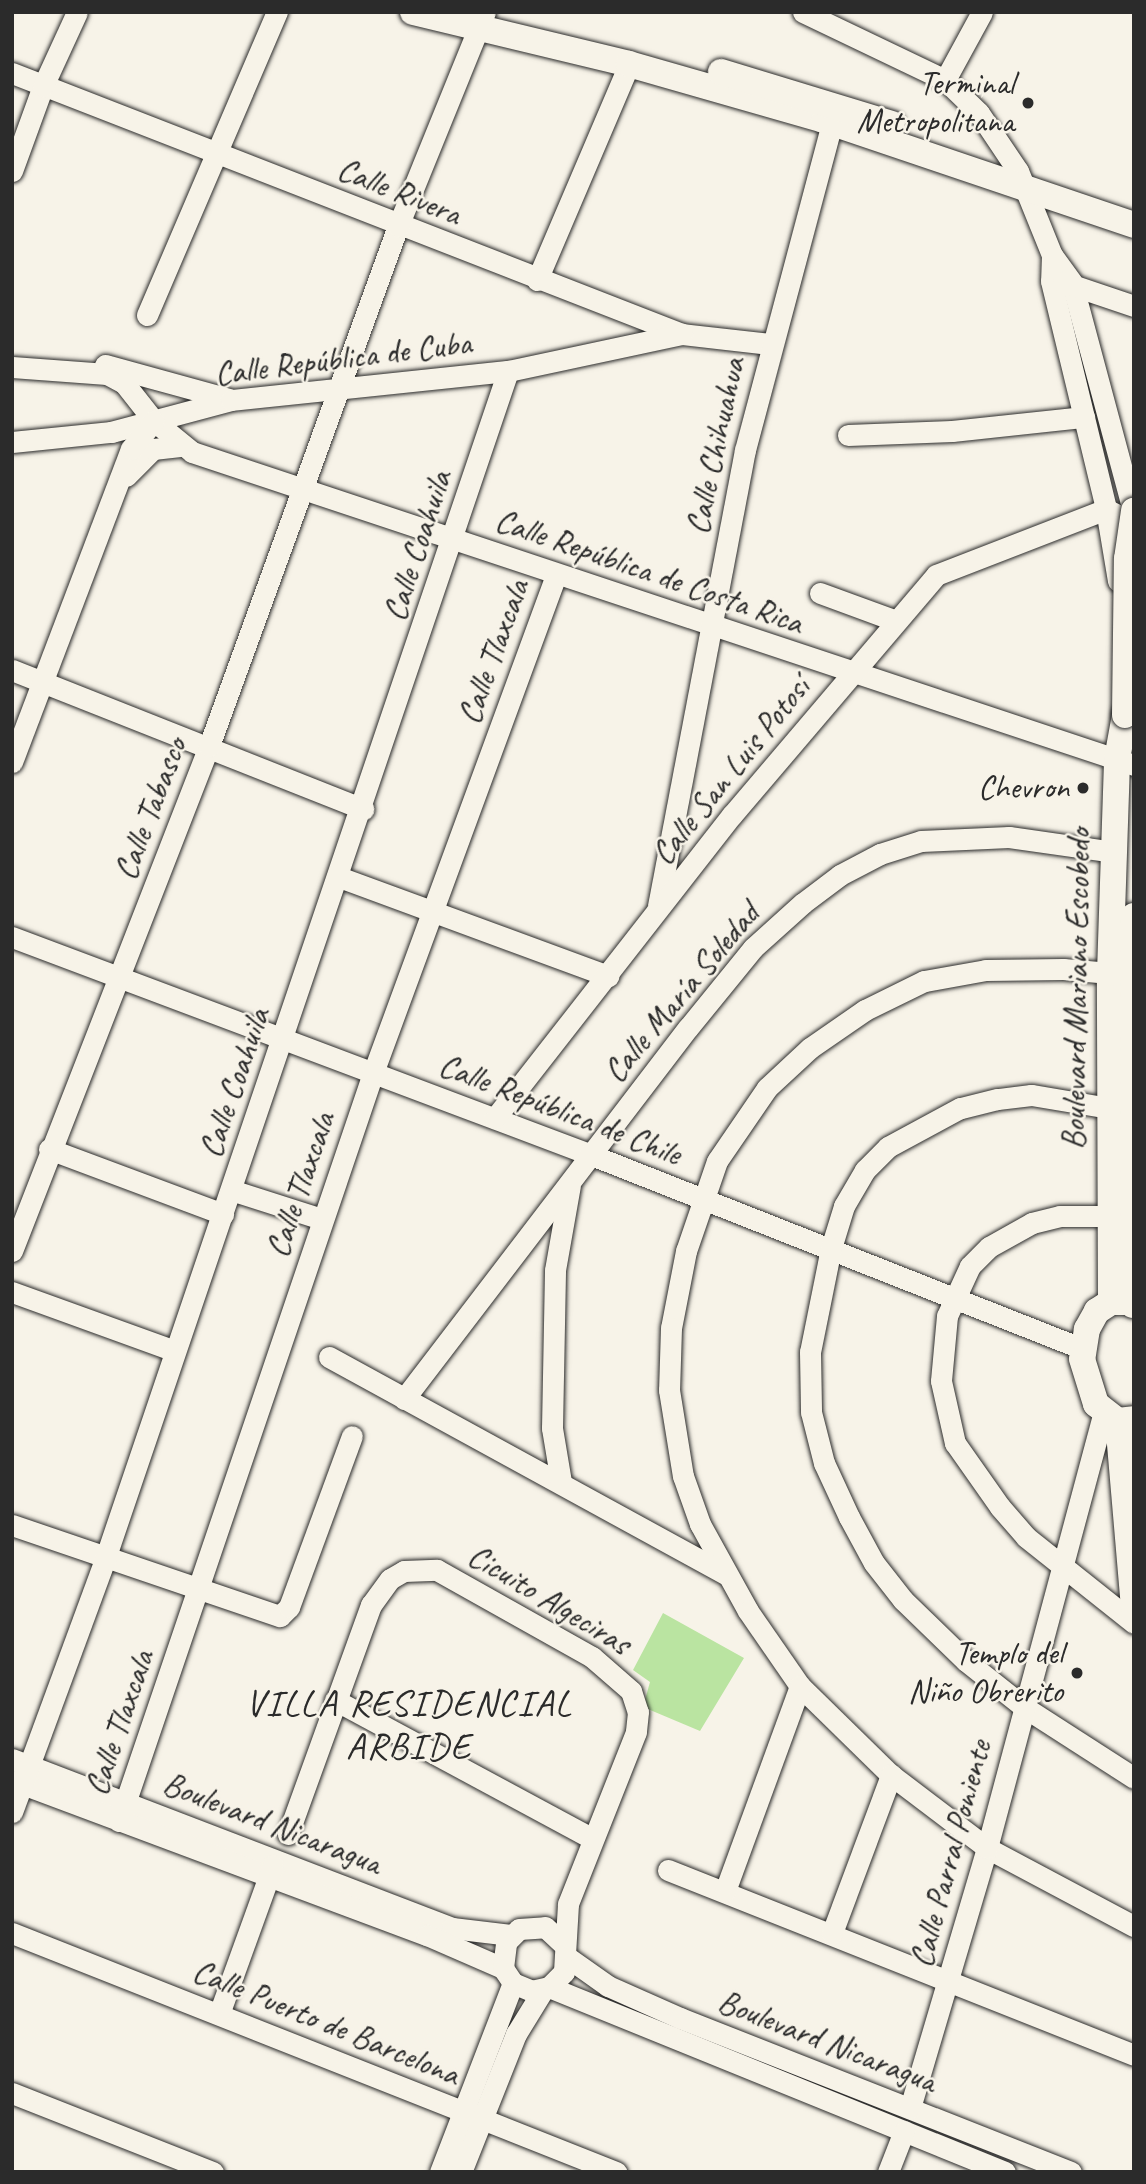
<!DOCTYPE html>
<html>
<head>
<meta charset="utf-8">
<style>
	body { margin:0 }
	#map { position:relative; width:1146px; height:2184px; overflow:hidden; background:#f7f3e8; font-family:Caveat,sans-serif }
	div>[style] { position:absolute }
	.green>* { inset:0; background:#bae4a1 }
	.roads { filter:drop-shadow(0 0 2px #2b2b2b) drop-shadow(0 0 2px #2b2b2b) }
	.minor>* { height:21px; margin:-10.5px; padding:0 10.5px; transform-origin:10.5px; border-radius:10.5px; background:#f7f3e8 }
	.major>* { height:26px; margin:-13px; padding:0 13px; transform-origin:13px; border-radius:13px; background:#f7f3e8 }
	.bridges { filter:drop-shadow(0 0 2px #2b2b2b) drop-shadow(0 0 2px #2b2b2b) }
	.major-bridge>* { height:26px; margin:-13px; padding:0 13px; transform-origin:13px; border-radius:13px; background:#f7f3e8 }
	.dots>* { width:19px; height:19px; translate:-50% -50%; box-sizing:border-box; border:4px solid #f7f3e8; border-radius:50% }
	span { translate:-50% -50%; white-space:nowrap; text-align:center; line-height:1.15; -webkit-text-stroke:5px #f7f3e8; paint-order:stroke }
	.poi-label { font-size:33px; color:#2b2b2b }
	.right { translate:-100% -50%; text-align:right }
	.street-label { font-size:33px; color:#2b2b2b }
	.quarter-label { font-size:37px; color:#2b2b2b; letter-spacing:2px }
	.frame { position:absolute; inset:0; border:14px solid #2b2b2b; pointer-events:none }
</style>
</head>
<body>
<div id="map">
	<div class="green">
		<div style="clip-path:polygon(663px 1613px,744px 1658px,700px 1731px,643px 1707px,650px 1682px,633px 1670px)"></div>
	</div>
	<div class="roads">
		<div class="minor">
			<div style="left:803px;top:12px;width:157px;rotate:25.6deg"></div>
			<div style="left:945px;top:80px;width:47px;rotate:44.1deg"></div>
			<div style="left:979px;top:113px;width:70px;rotate:56.1deg"></div>
			<div style="left:1018px;top:171px;width:91px;rotate:68deg"></div>
			<div style="left:1052px;top:255px;width:34px;rotate:54deg"></div>
			<div style="left:1072px;top:283px;width:239px;rotate:75deg"></div>
			<div style="left:12px;top:73px;width:719px;rotate:21.28deg"></div>
			<div style="left:682px;top:334px;width:89px;rotate:6.5deg"></div>
			<div style="left:945px;top:80px;width:77px;rotate:-61.4deg"></div>
			<div style="left:12px;top:171px;width:90px;rotate:-70deg"></div>
			<div style="left:43px;top:86px;width:81px;rotate:-65.3deg"></div>
			<div style="left:1052px;top:255px;width:26px;rotate:92deg"></div>
			<div style="left:1051px;top:281px;width:235px;rotate:76.4deg"></div>
			<div style="left:1106px;top:509px;width:73px;rotate:80.5deg"></div>
			<div style="left:537px;top:280px;width:235px;rotate:-66.9deg"></div>
			<div style="left:1063px;top:282px;width:75px;rotate:18.7deg"></div>
			<div style="left:147px;top:315px;width:330px;rotate:-66.8deg"></div>
			<div style="left:105px;top:365px;width:129px;rotate:15.3deg"></div>
			<div style="left:12px;top:367px;width:95px;rotate:4.2deg"></div>
			<div style="left:107px;top:374px;width:19px;rotate:28deg"></div>
			<div style="left:124px;top:383px;width:48px;rotate:51.7deg"></div>
			<div style="left:154px;top:421px;width:49px;rotate:39.2deg"></div>
			<div style="left:192px;top:452px;width:993px;rotate:18.38deg"></div>
			<div style="left:848px;top:435px;width:104px;rotate:-2.2deg"></div>
			<div style="left:952px;top:431px;width:133px;rotate:-6.1deg"></div>
			<div style="left:12px;top:442px;width:100px;rotate:-5.8deg"></div>
			<div style="left:111px;top:432px;width:124px;rotate:-14.9deg"></div>
			<div style="left:231px;top:400px;width:279px;rotate:-6deg"></div>
			<div style="left:508px;top:371px;width:178px;rotate:-12deg"></div>
			<div style="left:126px;top:476px;width:38px;rotate:-45deg"></div>
			<div style="left:153px;top:449px;width:27px;rotate:-6deg"></div>
			<div style="left:820px;top:593px;width:81px;rotate:20.2deg"></div>
			<div style="left:12px;top:670px;width:378px;rotate:21.6deg"></div>
			<div style="left:12px;top:762px;width:335px;rotate:-69.2deg"></div>
			<div style="left:131px;top:449px;width:36px;rotate:-51deg"></div>
			<div style="left:339px;top:877px;width:287px;rotate:20.2deg"></div>
			<div style="left:658px;top:906px;width:464px;rotate:-79.2deg"></div>
			<div style="left:745px;top:450px;width:338px;rotate:-75.1deg"></div>
			<div style="left:12px;top:937px;width:616px;rotate:20.61deg"></div>
			<div style="left:589px;top:1154px;width:531px;rotate:21.54deg"></div>
			<div style="left:1110px;top:973px;width:47px;rotate:-175.1deg"></div>
			<div style="left:1063px;top:969px;width:77px;rotate:179.3deg"></div>
			<div style="left:986px;top:970px;width:63px;rotate:169.9deg"></div>
			<div style="left:924px;top:981px;width:66px;rotate:153.8deg"></div>
			<div style="left:865px;top:1010px;width:67px;rotate:145.4deg"></div>
			<div style="left:810px;top:1048px;width:59px;rotate:137.1deg"></div>
			<div style="left:767px;top:1088px;width:88px;rotate:124.4deg"></div>
			<div style="left:717px;top:1161px;width:95px;rotate:109deg"></div>
			<div style="left:686px;top:1251px;width:78px;rotate:101deg"></div>
			<div style="left:671px;top:1328px;width:62px;rotate:91.8deg"></div>
			<div style="left:669px;top:1390px;width:87px;rotate:80.8deg"></div>
			<div style="left:683px;top:1476px;width:51px;rotate:70.5deg"></div>
			<div style="left:700px;top:1524px;width:99px;rotate:61.1deg"></div>
			<div style="left:748px;top:1611px;width:91px;rotate:55.3deg"></div>
			<div style="left:800px;top:1686px;width:127px;rotate:44.4deg"></div>
			<div style="left:891px;top:1775px;width:121px;rotate:37.2deg"></div>
			<div style="left:987px;top:1848px;width:166px;rotate:28deg"></div>
			<div style="left:1109px;top:1108px;width:79px;rotate:-170.5deg"></div>
			<div style="left:1031px;top:1095px;width:34px;rotate:173deg"></div>
			<div style="left:997px;top:1099px;width:38px;rotate:166deg"></div>
			<div style="left:960px;top:1108px;width:82px;rotate:151.6deg"></div>
			<div style="left:888px;top:1147px;width:33px;rotate:135deg"></div>
			<div style="left:865px;top:1170px;width:42px;rotate:120.3deg"></div>
			<div style="left:844px;top:1206px;width:44px;rotate:107.2deg"></div>
			<div style="left:831px;top:1248px;width:106px;rotate:101.4deg"></div>
			<div style="left:810px;top:1352px;width:60px;rotate:89deg"></div>
			<div style="left:811px;top:1412px;width:53px;rotate:75.7deg"></div>
			<div style="left:824px;top:1463px;width:60px;rotate:65.2deg"></div>
			<div style="left:849px;top:1517px;width:52px;rotate:61.5deg"></div>
			<div style="left:874px;top:1563px;width:47px;rotate:51.9deg"></div>
			<div style="left:903px;top:1600px;width:88px;rotate:44.1deg"></div>
			<div style="left:966px;top:1661px;width:74px;rotate:38.4deg"></div>
			<div style="left:1024px;top:1707px;width:131px;rotate:32.8deg"></div>
			<div style="left:495px;top:1118px;width:385px;rotate:-52deg"></div>
			<div style="left:732px;top:815px;width:315px;rotate:-49.6deg"></div>
			<div style="left:936px;top:575px;width:182px;rotate:-21.2deg"></div>
			<div style="left:1106px;top:509px;width:22px;rotate:27deg"></div>
			<div style="left:1126px;top:519px;width:15px;rotate:58deg"></div>
			<div style="left:49px;top:1149px;width:186px;rotate:20.5deg"></div>
			<div style="left:231px;top:1190px;width:96px;rotate:17.7deg"></div>
			<div style="left:1110px;top:1216px;width:50px;rotate:180deg"></div>
			<div style="left:1060px;top:1216px;width:29px;rotate:166deg"></div>
			<div style="left:1032px;top:1223px;width:49px;rotate:150.8deg"></div>
			<div style="left:989px;top:1247px;width:27px;rotate:135deg"></div>
			<div style="left:970px;top:1266px;width:55px;rotate:114.7deg"></div>
			<div style="left:947px;top:1316px;width:65px;rotate:95.3deg"></div>
			<div style="left:941px;top:1381px;width:64px;rotate:77.3deg"></div>
			<div style="left:955px;top:1443px;width:78px;rotate:54.9deg"></div>
			<div style="left:1000px;top:1507px;width:40px;rotate:49deg"></div>
			<div style="left:1026px;top:1537px;width:138px;rotate:38.5deg"></div>
			<div style="left:12px;top:1251px;width:542px;rotate:-68.69deg"></div>
			<div style="left:209px;top:746px;width:553px;rotate:-70.03deg"></div>
			<div style="left:398px;top:226px;width:231px;rotate:-67.9deg"></div>
			<div style="left:12px;top:1292px;width:173px;rotate:19.9deg"></div>
			<div style="left:329px;top:1357px;width:452px;rotate:28.7deg"></div>
			<div style="left:404px;top:1399px;width:467px;rotate:-52.6deg"></div>
			<div style="left:688px;top:1028px;width:103px;rotate:-50.9deg"></div>
			<div style="left:753px;top:948px;width:67px;rotate:-42deg"></div>
			<div style="left:803px;top:903px;width:46px;rotate:-37.1deg"></div>
			<div style="left:840px;top:875px;width:45px;rotate:-27.7deg"></div>
			<div style="left:880px;top:854px;width:43px;rotate:-17.6deg"></div>
			<div style="left:921px;top:841px;width:88px;rotate:-2.6deg"></div>
			<div style="left:1009px;top:837px;width:107px;rotate:8.1deg"></div>
			<div style="left:561px;top:1482px;width:55px;rotate:-99.5deg"></div>
			<div style="left:552px;top:1428px;width:158px;rotate:-88.9deg"></div>
			<div style="left:555px;top:1270px;width:86px;rotate:-80deg"></div>
			<div style="left:12px;top:1525px;width:283px;rotate:18.8deg"></div>
			<div style="left:280px;top:1616px;width:13px;rotate:-45deg"></div>
			<div style="left:289px;top:1607px;width:182px;rotate:-69.8deg"></div>
			<div style="left:335px;top:1700px;width:291px;rotate:28.3deg"></div>
			<div style="left:12px;top:1759px;width:471px;rotate:21deg"></div>
			<div style="left:452px;top:1928px;width:59px;rotate:6.8deg"></div>
			<div style="left:12px;top:1780px;width:443px;rotate:20.5deg"></div>
			<div style="left:427px;top:1935px;width:83px;rotate:23.5deg"></div>
			<div style="left:12px;top:1812px;width:270px;rotate:-69.8deg"></div>
			<div style="left:105px;top:1559px;width:1254px;rotate:-71.26deg"></div>
			<div style="left:119px;top:1821px;width:790px;rotate:-71.24deg"></div>
			<div style="left:373px;top:1073px;width:531px;rotate:-69.82deg"></div>
			<div style="left:288px;top:1834px;width:244px;rotate:-70.1deg"></div>
			<div style="left:371px;top:1605px;width:32px;rotate:-54deg"></div>
			<div style="left:390px;top:1579px;width:16px;rotate:-30deg"></div>
			<div style="left:404px;top:1571px;width:33px;rotate:-2deg"></div>
			<div style="left:437px;top:1570px;width:178px;rotate:29.3deg"></div>
			<div style="left:592px;top:1657px;width:52px;rotate:41.1deg"></div>
			<div style="left:631px;top:1691px;width:22px;rotate:72deg"></div>
			<div style="left:638px;top:1712px;width:20px;rotate:96deg"></div>
			<div style="left:636px;top:1732px;width:185px;rotate:111.6deg"></div>
			<div style="left:568px;top:1904px;width:68px;rotate:93.4deg"></div>
			<div style="left:564px;top:1972px;width:21px;rotate:135deg"></div>
			<div style="left:549px;top:1987px;width:17px;rotate:167deg"></div>
			<div style="left:532px;top:1991px;width:21px;rotate:-157deg"></div>
			<div style="left:513px;top:1983px;width:18px;rotate:-124deg"></div>
			<div style="left:503px;top:1968px;width:26px;rotate:-83deg"></div>
			<div style="left:506px;top:1942px;width:18px;rotate:-45deg"></div>
			<div style="left:519px;top:1929px;width:26px;rotate:-4deg"></div>
			<div style="left:545px;top:1927px;width:26px;rotate:43deg"></div>
			<div style="left:668px;top:1870px;width:501px;rotate:21.65deg"></div>
			<div style="left:725px;top:1891px;width:218px;rotate:-69.9deg"></div>
			<div style="left:12px;top:1933px;width:650px;rotate:21.59deg"></div>
			<div style="left:832px;top:1933px;width:169px;rotate:-69.5deg"></div>
			<div style="left:567px;top:1957px;width:50px;rotate:35.3deg"></div>
			<div style="left:608px;top:1986px;width:79px;rotate:24deg"></div>
			<div style="left:680px;top:2018px;width:420px;rotate:21.5deg"></div>
			<div style="left:549px;top:1987px;width:492px;rotate:22.1deg"></div>
			<div style="left:219px;top:2014px;width:158px;rotate:-70.1deg"></div>
			<div style="left:12px;top:2093px;width:216px;rotate:21.5deg"></div>
			<div style="left:910px;top:2108px;width:271px;rotate:-73.5deg"></div>
			<div style="left:987px;top:1848px;width:451px;rotate:-75deg"></div>
			<div style="left:440px;top:2172px;width:203px;rotate:-68.9deg"></div>
			<div style="left:461px;top:2172px;width:149px;rotate:-68.3deg"></div>
			<div style="left:516px;top:2034px;width:52px;rotate:-58.5deg"></div>
			<div style="left:888px;top:2172px;width:44px;rotate:-68.7deg"></div>
		</div>
		<div class="major">
			<div style="left:413px;top:12px;width:222px;rotate:13.5deg"></div>
			<div style="left:629px;top:64px;width:203px;rotate:16deg"></div>
			<div style="left:824px;top:120px;width:327px;rotate:18.7deg"></div>
			<div style="left:721px;top:72px;width:179px;rotate:16.9deg"></div>
			<div style="left:1111px;top:1302px;width:329px;rotate:-90.2deg"></div>
			<div style="left:1110px;top:973px;width:214px;rotate:-88.1deg"></div>
			<div style="left:1117px;top:759px;width:45px;rotate:-79.7deg"></div>
			<div style="left:1125px;top:1302px;width:14px;rotate:180deg"></div>
			<div style="left:1111px;top:1302px;width:17px;rotate:147deg"></div>
			<div style="left:1097px;top:1311px;width:21px;rotate:119deg"></div>
			<div style="left:1087px;top:1329px;width:30px;rotate:99deg"></div>
			<div style="left:1082px;top:1359px;width:47px;rotate:72.7deg"></div>
			<div style="left:1096px;top:1404px;width:28px;rotate:38deg"></div>
			<div style="left:1118px;top:1421px;width:16px;rotate:-7deg"></div>
			<div style="left:1133px;top:1305px;width:389px;rotate:-89.9deg"></div>
			<div style="left:1118px;top:1421px;width:188px;rotate:85.1deg"></div>
		</div>
	</div>
	<div class="bridges">
		<div class="major-bridge">
			<div style="left:1125px;top:715px;width:156px;rotate:-89.3deg"></div>
			<div style="left:1127px;top:559px;width:49px;rotate:-81.7deg"></div>
		</div>
	</div>
	<div class="dots">
		<div style="left:1028px;top:103px;background:#2b2b2b"></div>
		<div style="left:1083px;top:788px;background:#2b2b2b"></div>
		<div style="left:1077px;top:1673px;background:#2b2b2b"></div>
	</div>
	<div class="poi-label">
		<span class="right" style="left:1014px;top:103px">Terminal<br>Metropolitana</span>
		<span class="right" style="left:1069px;top:788px">Chevron</span>
		<span class="right" style="left:1063px;top:1673px">Templo del<br>Niño Obrerito</span>
	</div>
	<div class="street-label">
		<span style="left:399px;top:192px;rotate:22deg">Calle Rivera</span>
		<span style="left:343px;top:359px;rotate:-7deg">Calle República de Cuba</span>
		<span style="left:716px;top:446px;rotate:-78deg">Calle Chihuahua</span>
		<span style="left:418px;top:546px;rotate:-72deg">Calle Coahuila</span>
		<span style="left:649px;top:572px;rotate:19deg">Calle República de Costa Rica</span>
		<span style="left:494px;top:652px;rotate:-70deg">Calle Tlaxcala</span>
		<span style="left:731px;top:771px;rotate:-51deg">Calle San Luis Potosí</span>
		<span style="left:151px;top:809px;rotate:-69deg">Calle Tabasco</span>
		<span style="left:1077px;top:989px;rotate:-89deg">Boulevard Mariano Escobedo</span>
		<span style="left:682px;top:993px;rotate:-50deg">Calle María Soledad</span>
		<span style="left:235px;top:1083px;rotate:-71deg">Calle Coahuila</span>
		<span style="left:560px;top:1110px;rotate:21deg">Calle República de Chile</span>
		<span style="left:301px;top:1185px;rotate:-71deg">Calle Tlaxcala</span>
		<span style="left:549px;top:1600px;rotate:31deg">Cicuito Algeciras</span>
		<span style="left:120px;top:1723px;rotate:-71deg">Calle Tlaxcala</span>
		<span style="left:272px;top:1824px;rotate:21deg">Boulevard Nicaragua</span>
		<span style="left:951px;top:1854px;rotate:-75deg">Calle Parral Poniente</span>
		<span style="left:326px;top:2023px;rotate:22deg">Calle Puerto de Barcelona</span>
		<span style="left:827px;top:2042px;rotate:21deg">Boulevard Nicaragua</span>
	</div>
	<div class="quarter-label">
		<span style="left:409px;top:1725px">VILLA RESIDENCIAL<br>ARBIDE</span>
	</div>
	<div class="frame"></div>
</div>
</body>
</html>
